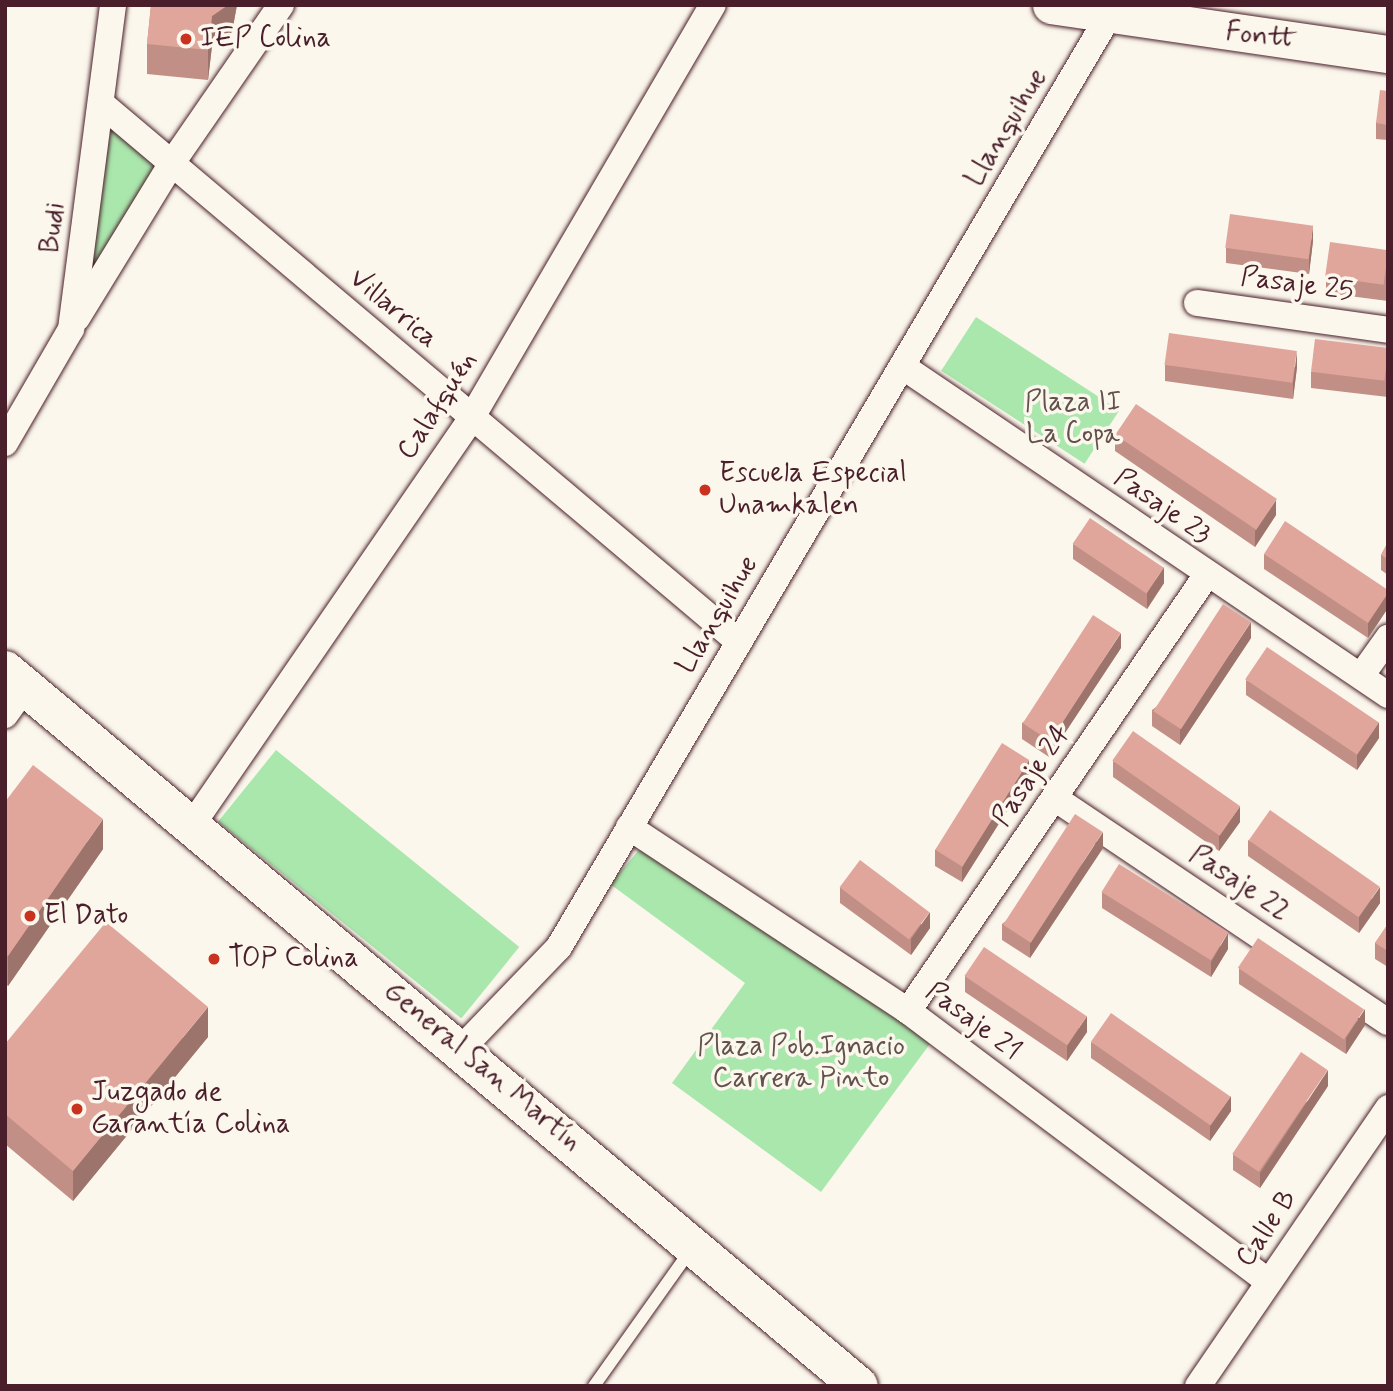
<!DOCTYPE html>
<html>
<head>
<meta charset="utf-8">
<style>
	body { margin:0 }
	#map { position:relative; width:1393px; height:1391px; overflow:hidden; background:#fbf7ec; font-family:Mynerve,sans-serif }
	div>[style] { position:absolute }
	.green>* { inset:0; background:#aae7ad; transform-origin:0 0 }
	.roads { filter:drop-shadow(0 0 2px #4a1f2b) drop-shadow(0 0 2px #4a1f2b) }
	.service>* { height:12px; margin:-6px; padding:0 6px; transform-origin:6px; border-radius:6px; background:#fbf7ec }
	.minor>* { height:26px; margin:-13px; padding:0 13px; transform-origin:13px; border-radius:13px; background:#fbf7ec }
	.secondary>* { height:37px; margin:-18.5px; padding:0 18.5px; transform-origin:18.5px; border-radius:18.5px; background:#fbf7ec }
	.primary>* { height:38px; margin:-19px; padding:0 19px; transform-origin:19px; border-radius:19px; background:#fbf7ec }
	.wall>* { inset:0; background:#c18f85 }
	.shaded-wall>* { inset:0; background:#9d746c }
	.building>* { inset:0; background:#e0a69b; transform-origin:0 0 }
	.dots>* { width:19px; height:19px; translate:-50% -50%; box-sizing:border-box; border:4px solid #fbf7ec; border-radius:50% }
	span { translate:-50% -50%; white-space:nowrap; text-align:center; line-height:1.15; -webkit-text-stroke:7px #fbf7ec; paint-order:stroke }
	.street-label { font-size:28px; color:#4a1f2b }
	.poi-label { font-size:28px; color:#4a1f2b }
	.left { translate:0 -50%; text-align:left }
	.park-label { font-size:28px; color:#62514c }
	.frame { position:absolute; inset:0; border:7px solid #4a1f2b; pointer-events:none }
</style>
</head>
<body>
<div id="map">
	<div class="green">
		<div style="clip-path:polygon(112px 120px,160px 161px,83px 298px)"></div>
		<div style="left:976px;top:317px;width:171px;height:64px;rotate:33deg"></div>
		<div style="left:276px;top:750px;width:313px;height:92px;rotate:39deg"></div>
		<div style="clip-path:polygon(644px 844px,932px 1041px,821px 1192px,672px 1083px,745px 983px,610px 884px)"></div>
	</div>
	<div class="roads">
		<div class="service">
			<div style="left:594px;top:1386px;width:166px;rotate:-54.6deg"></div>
		</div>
		<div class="minor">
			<div style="left:104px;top:106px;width:831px;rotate:40.17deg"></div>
			<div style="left:1197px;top:303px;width:193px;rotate:8deg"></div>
			<div style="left:77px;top:318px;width:182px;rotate:-58.5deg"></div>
			<div style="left:172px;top:163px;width:192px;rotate:-55.4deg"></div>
			<div style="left:902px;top:366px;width:587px;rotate:34.1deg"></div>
			<div style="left:5px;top:443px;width:132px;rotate:-59.9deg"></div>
			<div style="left:71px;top:329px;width:327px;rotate:-82.6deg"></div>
			<div style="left:1361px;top:676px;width:47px;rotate:-54.6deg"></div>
			<div style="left:5px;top:715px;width:34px;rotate:-54deg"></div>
			<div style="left:1056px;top:799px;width:400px;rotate:33.9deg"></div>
			<div style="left:192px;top:825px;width:495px;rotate:-55.5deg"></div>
			<div style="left:472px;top:417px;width:477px;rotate:-59.7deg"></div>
			<div style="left:629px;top:827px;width:334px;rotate:33.4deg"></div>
			<div style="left:908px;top:1011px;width:451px;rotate:36.9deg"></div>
			<div style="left:908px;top:1011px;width:527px;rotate:-55.59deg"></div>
			<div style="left:461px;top:1049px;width:141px;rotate:-46.1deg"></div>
			<div style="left:559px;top:947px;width:1084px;rotate:-59.44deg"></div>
			<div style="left:1198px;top:1386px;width:337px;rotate:-55.6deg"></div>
		</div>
		<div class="secondary">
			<div style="left:1051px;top:5px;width:341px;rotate:8.3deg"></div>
		</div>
		<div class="primary">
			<div style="left:5px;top:670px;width:1114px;rotate:39.98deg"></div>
		</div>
	</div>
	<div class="wall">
		<div style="clip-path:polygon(151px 5px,237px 5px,232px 32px,212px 46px,208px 80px,147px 74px,147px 44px)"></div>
		<div style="clip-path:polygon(1388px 91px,1388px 140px,1376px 139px,1376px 123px)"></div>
		<div style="clip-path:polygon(1313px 241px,1309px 274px,1226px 263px,1226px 248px)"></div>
		<div style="clip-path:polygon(1388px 250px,1388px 301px,1326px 293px,1326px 277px)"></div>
		<div style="clip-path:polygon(1388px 348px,1388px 397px,1311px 388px,1311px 372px)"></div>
		<div style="clip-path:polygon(1165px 365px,1297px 367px,1293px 399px,1165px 381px)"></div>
		<div style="clip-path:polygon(1115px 435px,1276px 515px,1255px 547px,1115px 451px)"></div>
		<div style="clip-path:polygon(1388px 542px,1388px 575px,1381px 570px,1381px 555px)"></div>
		<div style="clip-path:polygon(1073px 544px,1164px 583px,1147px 609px,1073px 559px)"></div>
		<div style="clip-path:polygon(1264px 554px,1388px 590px,1388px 608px,1368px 638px,1264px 569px)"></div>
		<div style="clip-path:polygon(1251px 638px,1180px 745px,1152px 726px,1152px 710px)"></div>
		<div style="clip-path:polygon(1121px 648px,1049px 757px,1022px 739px,1022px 723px)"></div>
		<div style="clip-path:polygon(1246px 680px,1379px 738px,1357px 770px,1246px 695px)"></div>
		<div style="clip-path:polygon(1113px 761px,1240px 822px,1219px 851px,1113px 777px)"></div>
		<div style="clip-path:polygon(1029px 776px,962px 882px,935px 866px,935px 850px)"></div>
		<div style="clip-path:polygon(5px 802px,103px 849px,8px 986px,5px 984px)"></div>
		<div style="clip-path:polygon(1248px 840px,1380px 903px,1359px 933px,1248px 856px)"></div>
		<div style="clip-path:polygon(1103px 848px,1030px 958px,1002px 940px,1002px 924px)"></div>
		<div style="clip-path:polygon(840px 887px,930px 928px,911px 955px,840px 903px)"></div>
		<div style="clip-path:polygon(1102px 892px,1228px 949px,1211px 977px,1102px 908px)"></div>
		<div style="clip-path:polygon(1388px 924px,1388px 967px,1375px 959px,1375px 943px)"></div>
		<div style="clip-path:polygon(1239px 968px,1365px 1025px,1346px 1054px,1239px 984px)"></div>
		<div style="clip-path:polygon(965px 976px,1087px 1032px,1067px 1061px,965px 992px)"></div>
		<div style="clip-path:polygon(208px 1037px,73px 1201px,5px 1144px,5px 1044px)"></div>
		<div style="clip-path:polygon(1091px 1042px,1231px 1111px,1210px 1141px,1091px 1058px)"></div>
		<div style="clip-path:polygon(1328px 1086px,1260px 1188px,1233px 1170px,1233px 1155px)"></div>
	</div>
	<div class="shaded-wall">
		<div style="clip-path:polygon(228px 5px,237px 5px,232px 32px,212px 46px,208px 80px,208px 50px,212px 16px)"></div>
		<div style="clip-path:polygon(1313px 225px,1313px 241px,1309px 274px,1309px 258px)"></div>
		<div style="clip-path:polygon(1297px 351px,1297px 367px,1293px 399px,1293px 383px)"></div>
		<div style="clip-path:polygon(1276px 500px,1276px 515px,1255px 547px,1255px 531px)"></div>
		<div style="clip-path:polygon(1164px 567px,1164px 583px,1147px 609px,1147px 593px)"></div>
		<div style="clip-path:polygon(1388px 593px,1388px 608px,1368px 638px,1368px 623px)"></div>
		<div style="clip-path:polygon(1251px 622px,1251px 638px,1180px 745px,1180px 729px)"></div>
		<div style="clip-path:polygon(1121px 633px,1121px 648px,1049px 757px,1049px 741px)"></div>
		<div style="clip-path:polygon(1379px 722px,1379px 738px,1357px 770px,1357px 754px)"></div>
		<div style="clip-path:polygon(1029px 760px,1029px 776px,962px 882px,962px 867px)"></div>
		<div style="clip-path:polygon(1240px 806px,1240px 822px,1219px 851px,1219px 836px)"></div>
		<div style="clip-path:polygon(103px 819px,103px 849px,8px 986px,8px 956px)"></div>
		<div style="clip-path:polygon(1103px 832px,1103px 848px,1030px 958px,1030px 943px)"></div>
		<div style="clip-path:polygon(1380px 887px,1380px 903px,1359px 933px,1359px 917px)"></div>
		<div style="clip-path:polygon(930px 912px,930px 928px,911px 955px,911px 939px)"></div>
		<div style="clip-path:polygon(1228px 933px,1228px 949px,1211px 977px,1211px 962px)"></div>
		<div style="clip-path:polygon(208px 1007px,208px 1037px,73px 1201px,73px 1171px)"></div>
		<div style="clip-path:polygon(1365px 1009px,1365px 1025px,1346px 1054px,1346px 1038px)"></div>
		<div style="clip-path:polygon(1087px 1016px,1087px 1032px,1067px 1061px,1067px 1046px)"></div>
		<div style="clip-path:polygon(1328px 1070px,1328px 1086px,1260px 1188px,1260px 1173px)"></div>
		<div style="clip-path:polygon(1231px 1096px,1231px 1111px,1210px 1141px,1210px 1125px)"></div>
	</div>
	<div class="building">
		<div style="clip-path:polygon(151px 5px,228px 5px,212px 16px,208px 50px,147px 44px)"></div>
		<div style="clip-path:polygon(1380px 90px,1388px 91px,1388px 125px,1376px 123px)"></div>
		<div style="left:1230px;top:214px;width:84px;height:34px;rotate:8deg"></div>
		<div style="left:1330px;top:242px;width:59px;height:35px;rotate:8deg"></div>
		<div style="left:1169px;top:333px;width:129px;height:32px;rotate:8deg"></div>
		<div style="left:1315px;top:339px;width:74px;height:33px;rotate:7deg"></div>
		<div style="left:1136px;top:404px;width:170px;height:37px;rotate:34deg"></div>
		<div style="left:1090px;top:518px;width:89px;height:31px;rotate:34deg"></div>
		<div style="clip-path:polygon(1285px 521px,1388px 590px,1388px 593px,1368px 623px,1264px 554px)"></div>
		<div style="clip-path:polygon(1388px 542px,1388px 559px,1381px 555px)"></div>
		<div style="left:1223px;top:604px;width:33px;height:128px;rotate:33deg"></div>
		<div style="left:1093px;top:615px;width:33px;height:129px;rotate:33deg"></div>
		<div style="left:1267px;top:647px;width:135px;height:39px;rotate:34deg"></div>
		<div style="left:1133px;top:731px;width:131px;height:36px;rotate:35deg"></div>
		<div style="left:1002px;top:743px;width:32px;height:126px;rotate:32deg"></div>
		<div style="clip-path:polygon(33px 765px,103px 819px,8px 956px,5px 954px,5px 802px)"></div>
		<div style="left:1270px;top:810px;width:134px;height:37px;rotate:35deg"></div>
		<div style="left:1075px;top:814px;width:33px;height:132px;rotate:33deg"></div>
		<div style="left:860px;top:860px;width:87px;height:34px;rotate:37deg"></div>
		<div style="left:1119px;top:864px;width:129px;height:33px;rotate:32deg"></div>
		<div style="clip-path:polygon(106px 922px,208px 1007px,73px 1171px,5px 1114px,5px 1044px)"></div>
		<div style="clip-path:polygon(1388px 924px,1388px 951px,1375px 943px)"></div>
		<div style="left:1258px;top:938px;width:128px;height:36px;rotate:34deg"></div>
		<div style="left:984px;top:947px;width:124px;height:35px;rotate:34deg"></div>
		<div style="left:1111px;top:1013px;width:146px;height:35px;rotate:35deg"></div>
		<div style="left:1301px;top:1052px;width:32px;height:123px;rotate:34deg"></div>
	</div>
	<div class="dots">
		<div style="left:186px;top:39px;background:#c8321e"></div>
		<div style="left:705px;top:490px;background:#c8321e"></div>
		<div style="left:30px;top:916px;background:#c8321e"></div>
		<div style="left:214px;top:959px;background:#c8321e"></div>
		<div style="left:77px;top:1109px;background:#c8321e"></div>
	</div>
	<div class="street-label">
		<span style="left:1261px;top:37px;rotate:7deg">Fontt</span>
		<span style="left:1007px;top:128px;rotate:-59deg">Llanquihue</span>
		<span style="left:54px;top:228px;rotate:-82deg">Budi</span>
		<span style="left:1297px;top:285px;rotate:8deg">Pasaje 25</span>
		<span style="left:393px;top:309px;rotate:40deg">Villarrica</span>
		<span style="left:438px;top:406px;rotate:-57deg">Calafquén</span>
		<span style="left:1162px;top:507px;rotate:35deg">Pasaje 23</span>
		<span style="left:718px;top:615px;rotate:-59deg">Llanquihue</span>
		<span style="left:1032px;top:776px;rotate:-56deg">Pasaje 24</span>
		<span style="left:1239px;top:884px;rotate:34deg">Pasaje 22</span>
		<span style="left:973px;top:1022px;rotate:37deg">Pasaje 21</span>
		<span style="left:482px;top:1067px;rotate:40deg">General San Martín</span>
		<span style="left:1267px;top:1229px;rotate:-56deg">Calle B</span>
	</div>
	<div class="poi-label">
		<span class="left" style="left:200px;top:39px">IEP Colina</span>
		<span class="left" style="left:719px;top:490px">Escuela Especial<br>Unamkalen</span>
		<span class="left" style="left:44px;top:916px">El Dato</span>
		<span class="left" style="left:228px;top:959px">TOP Colina</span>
		<span class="left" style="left:91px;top:1109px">Juzgado de<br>Garantía Colina</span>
	</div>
	<div class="park-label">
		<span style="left:1073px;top:419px">Plaza II<br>La Copa</span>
		<span style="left:801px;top:1063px">Plaza Pob.Ignacio<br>Carrera Pinto</span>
	</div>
	<div class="frame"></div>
</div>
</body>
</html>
